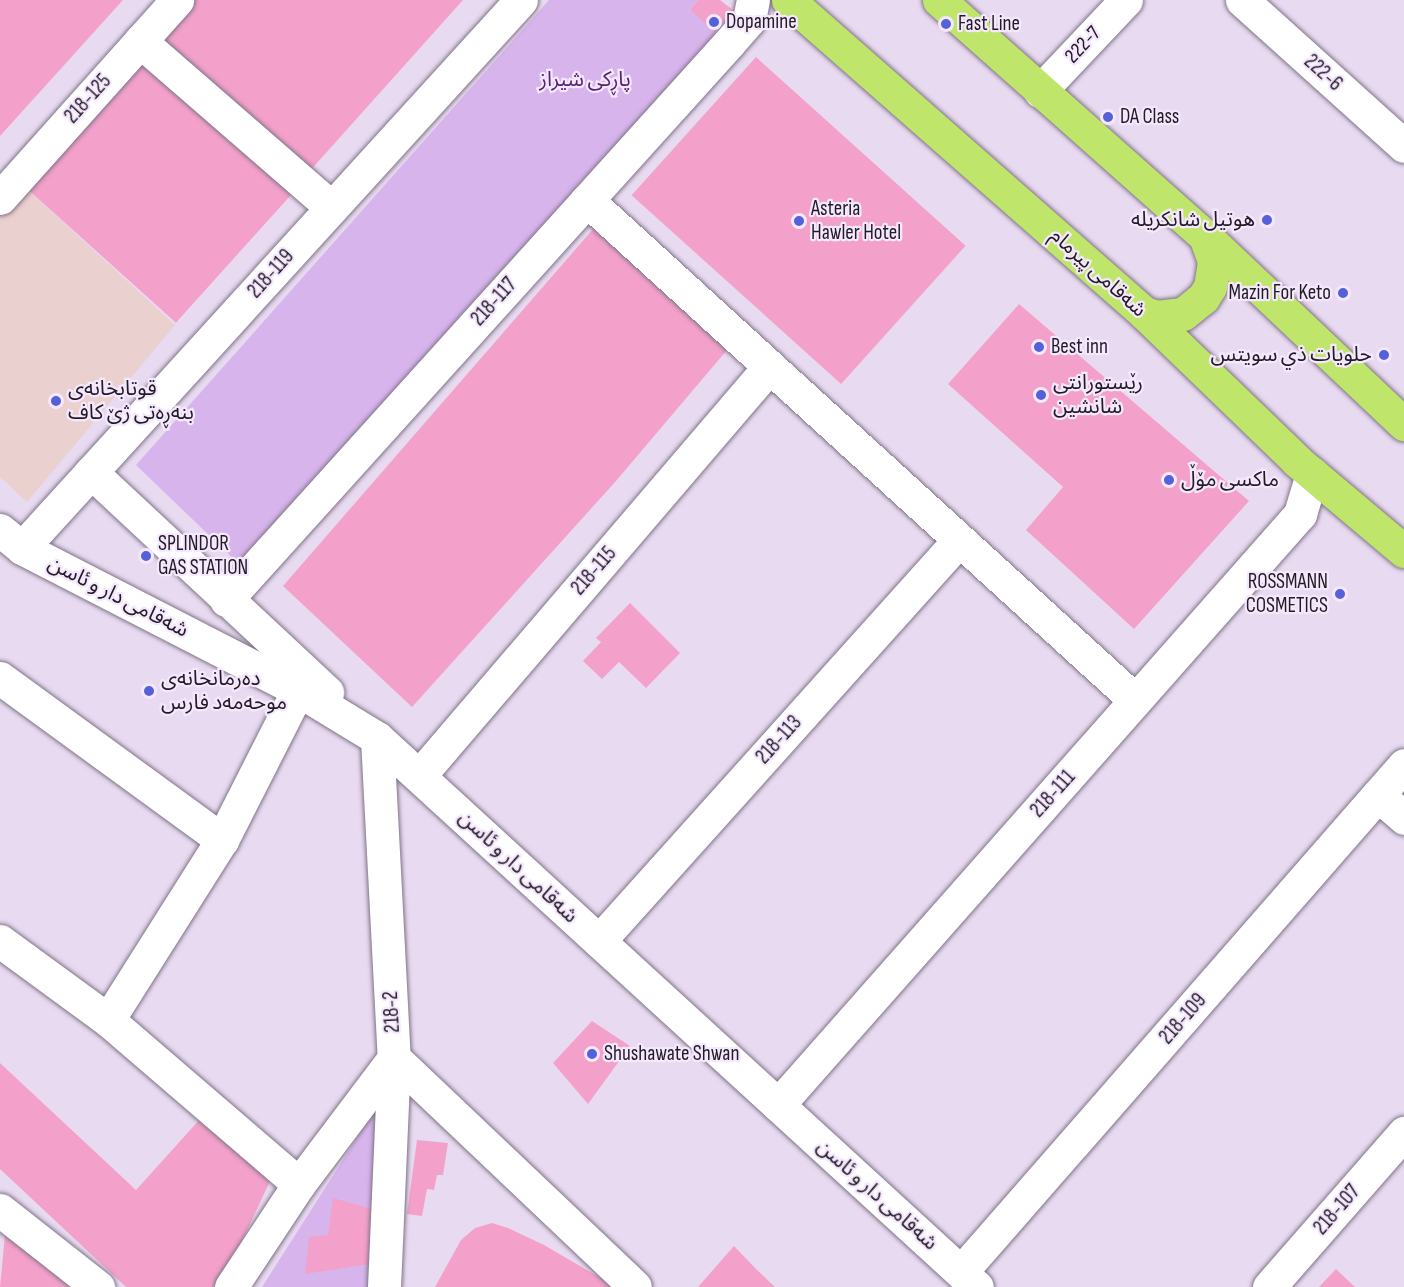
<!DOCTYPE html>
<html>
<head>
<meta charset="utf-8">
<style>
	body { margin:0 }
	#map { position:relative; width:1404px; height:1287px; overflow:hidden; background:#e8dbf1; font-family:"Sofia Sans Condensed","Noto Sans Arabic",sans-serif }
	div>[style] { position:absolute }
	.education>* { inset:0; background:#ead0ce }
	.green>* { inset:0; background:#d7b5ec }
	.building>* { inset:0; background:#f3a1ca; transform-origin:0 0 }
	.roads { filter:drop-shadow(0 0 2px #807488) drop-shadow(0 0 2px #807488) }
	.minor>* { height:33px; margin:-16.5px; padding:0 16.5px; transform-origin:16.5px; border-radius:16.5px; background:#fff }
	.highway>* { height:33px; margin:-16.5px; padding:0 16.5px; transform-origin:16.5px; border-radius:16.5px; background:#c0e56b }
	.dots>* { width:16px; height:16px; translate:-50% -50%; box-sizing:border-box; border:3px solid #f5e8fe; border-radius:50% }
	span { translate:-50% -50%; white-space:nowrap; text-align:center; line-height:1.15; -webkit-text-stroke:4.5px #f5e8fe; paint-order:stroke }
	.poi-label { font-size:21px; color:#211c24 }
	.left { translate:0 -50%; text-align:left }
	.right { translate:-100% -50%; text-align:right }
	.street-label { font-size:21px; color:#211c24 }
	.park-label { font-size:21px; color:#582274 }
</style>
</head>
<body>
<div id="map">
	<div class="education">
		<div style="clip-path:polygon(24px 186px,175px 325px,27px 502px,0 477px,0 215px)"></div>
	</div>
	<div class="green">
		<div style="clip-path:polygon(549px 0,698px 0,690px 10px,729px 43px,241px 566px,136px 465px)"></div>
		<div style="clip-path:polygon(378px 1105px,371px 1287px,262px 1287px)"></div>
	</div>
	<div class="building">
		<div style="clip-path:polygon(0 0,123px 0,0 136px)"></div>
		<div style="clip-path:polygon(190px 0,463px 0,308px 173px,156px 38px)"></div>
		<div style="clip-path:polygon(698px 0,720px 0,734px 11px,715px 32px,690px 10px)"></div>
		<div style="left:142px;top:54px;width:205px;height:177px;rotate:42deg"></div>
		<div style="left:756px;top:57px;width:282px;height:186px;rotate:42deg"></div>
		<div style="clip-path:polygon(594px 228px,727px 350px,616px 481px,412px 707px,283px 586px)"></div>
		<div style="clip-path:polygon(1019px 304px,1249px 501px,1134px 629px,1026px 530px,1063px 487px,948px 384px)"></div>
		<div style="clip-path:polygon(630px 603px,680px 653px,646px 688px,619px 662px,602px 679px,583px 661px,601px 642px,596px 638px)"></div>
		<div style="clip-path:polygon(592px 1021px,630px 1046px,588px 1104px,553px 1063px)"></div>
		<div style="clip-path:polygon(0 1063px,136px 1190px,201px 1118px,271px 1179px,228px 1271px,213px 1287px,126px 1287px,0 1169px)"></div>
		<div style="clip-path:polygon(417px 1140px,448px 1143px,443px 1175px,437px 1175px,434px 1190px,427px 1189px,422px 1216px,407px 1214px)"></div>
		<div style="clip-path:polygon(333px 1198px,372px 1209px,370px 1264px,305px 1274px,309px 1237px,328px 1235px)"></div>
		<div style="clip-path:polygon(492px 1223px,508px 1228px,544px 1245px,616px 1287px,435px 1287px,461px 1240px,475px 1228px)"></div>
		<div style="clip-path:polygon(5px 1235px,43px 1264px,71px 1287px,0 1287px)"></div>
		<div style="clip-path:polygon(734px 1246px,757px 1270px,775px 1287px,698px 1287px)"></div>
		<div style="clip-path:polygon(1336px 1269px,1355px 1287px,1319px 1287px)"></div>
	</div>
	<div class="roads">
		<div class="minor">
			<div style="left:1242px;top:0;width:218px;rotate:42deg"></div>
			<div style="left:140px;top:41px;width:254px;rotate:41deg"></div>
			<div style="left:1040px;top:91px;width:125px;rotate:-46.6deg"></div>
			<div style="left:0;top:198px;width:266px;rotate:-48.2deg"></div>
			<div style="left:587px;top:200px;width:742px;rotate:42.38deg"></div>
			<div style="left:91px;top:472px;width:323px;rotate:43deg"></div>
			<div style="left:0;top:530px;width:28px;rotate:39deg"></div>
			<div style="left:22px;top:548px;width:310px;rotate:27.2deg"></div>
			<div style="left:298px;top:690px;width:92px;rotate:31.3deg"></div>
			<div style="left:377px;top:738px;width:813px;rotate:42.46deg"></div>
			<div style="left:22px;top:548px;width:741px;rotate:-47.68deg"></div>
			<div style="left:226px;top:600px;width:751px;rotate:-47.92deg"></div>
			<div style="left:729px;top:43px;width:30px;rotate:-49deg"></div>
			<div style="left:749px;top:20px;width:20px;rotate:-79deg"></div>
			<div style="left:0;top:678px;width:275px;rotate:36.1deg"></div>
			<div style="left:377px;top:738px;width:320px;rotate:87deg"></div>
			<div style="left:394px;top:1058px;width:229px;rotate:92.5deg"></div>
			<div style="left:419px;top:776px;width:538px;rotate:-49.44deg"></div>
			<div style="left:1378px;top:795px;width:35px;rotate:41deg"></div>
			<div style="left:0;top:941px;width:134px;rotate:36.2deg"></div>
			<div style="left:108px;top:1020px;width:252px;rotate:40.7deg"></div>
			<div style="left:599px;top:941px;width:539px;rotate:-48.08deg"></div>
			<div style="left:108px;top:1020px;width:213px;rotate:-57.7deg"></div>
			<div style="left:222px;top:840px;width:168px;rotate:-63.1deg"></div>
			<div style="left:778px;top:1105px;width:789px;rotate:-48.55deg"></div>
			<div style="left:1300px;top:514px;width:42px;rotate:-73.3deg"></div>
			<div style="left:0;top:1210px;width:125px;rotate:38.2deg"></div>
			<div style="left:961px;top:1272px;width:673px;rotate:-48.85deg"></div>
			<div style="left:231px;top:1287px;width:123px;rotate:-56.6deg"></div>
			<div style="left:299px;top:1184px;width:158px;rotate:-53deg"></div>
			<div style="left:394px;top:1058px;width:332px;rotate:43.5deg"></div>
			<div style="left:1269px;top:1287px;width:205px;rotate:-48.8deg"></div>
		</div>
		<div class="highway">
			<div style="left:788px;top:0;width:474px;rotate:41.3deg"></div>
			<div style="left:1144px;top:313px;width:213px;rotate:44deg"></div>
			<div style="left:1297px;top:461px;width:140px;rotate:40.1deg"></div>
			<div style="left:939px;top:0;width:356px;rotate:41.6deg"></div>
			<div style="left:1205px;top:236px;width:274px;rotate:43.4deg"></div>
			<div style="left:1144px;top:313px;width:14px;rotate:17deg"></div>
			<div style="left:1157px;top:317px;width:26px;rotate:-7deg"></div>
			<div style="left:1183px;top:314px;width:26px;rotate:-39deg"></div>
			<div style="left:1203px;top:298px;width:13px;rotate:-58deg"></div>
			<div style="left:1210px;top:287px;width:26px;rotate:-81deg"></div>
			<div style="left:1214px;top:261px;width:27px;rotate:-110deg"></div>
		</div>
	</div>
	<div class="dots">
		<div style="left:714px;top:22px;background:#5561d8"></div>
		<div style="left:946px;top:24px;background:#5561d8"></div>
		<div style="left:1108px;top:117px;background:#5561d8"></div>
		<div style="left:1267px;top:220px;background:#5561d8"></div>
		<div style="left:799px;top:221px;background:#5561d8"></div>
		<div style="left:1343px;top:293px;background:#5561d8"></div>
		<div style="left:1039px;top:347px;background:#5561d8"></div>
		<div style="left:1384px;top:355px;background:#5561d8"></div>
		<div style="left:1041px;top:395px;background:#5561d8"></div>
		<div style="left:56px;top:401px;background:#5561d8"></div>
		<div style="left:1169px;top:480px;background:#5561d8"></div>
		<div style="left:146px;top:556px;background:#5561d8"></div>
		<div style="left:1340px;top:594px;background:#5561d8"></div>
		<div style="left:149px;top:691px;background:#5561d8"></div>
		<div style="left:592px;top:1054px;background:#5561d8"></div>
	</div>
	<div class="poi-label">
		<span class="left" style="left:726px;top:22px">Dopamine</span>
		<span class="left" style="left:958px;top:24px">Fast Line</span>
		<span class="left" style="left:1120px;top:117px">DA Class</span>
		<span class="left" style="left:811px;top:221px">Asteria<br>Hawler Hotel</span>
		<span class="right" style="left:1255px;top:220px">هوتيل شانكريله</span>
		<span class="right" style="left:1331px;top:293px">Mazin For Keto</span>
		<span class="left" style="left:1051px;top:347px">Best inn</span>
		<span class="right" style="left:1372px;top:355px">حلويات ذي سويتس</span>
		<span class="left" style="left:1053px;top:395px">رێستورانتی<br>شانشین</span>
		<span class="left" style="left:68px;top:401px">قوتابخانەی<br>بنەڕەتی ژێ کاف</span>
		<span class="left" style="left:1181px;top:480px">ماكسی مۆڵ</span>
		<span class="left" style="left:158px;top:556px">SPLINDOR<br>GAS STATION</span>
		<span class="right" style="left:1328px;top:594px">ROSSMANN<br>COSMETICS</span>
		<span class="left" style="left:161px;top:691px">دەرمانخانەی<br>موحەمەد فارس</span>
		<span class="left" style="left:604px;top:1054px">Shushawate Shwan</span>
	</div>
	<div class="street-label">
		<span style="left:1083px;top:45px;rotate:-47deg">222-7</span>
		<span style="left:1323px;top:73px;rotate:42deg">222-6</span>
		<span style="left:88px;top:99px;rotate:-48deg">218-125</span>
		<span style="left:1098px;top:273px;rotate:42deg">شەقامی پیرمام</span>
		<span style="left:271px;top:274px;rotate:-48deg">218-119</span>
		<span style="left:494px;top:302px;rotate:-48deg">218-117</span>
		<span style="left:594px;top:571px;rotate:-49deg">218-115</span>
		<span style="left:118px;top:597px;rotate:27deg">شەقامی دار و ئاسن</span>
		<span style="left:779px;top:740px;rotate:-48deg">218-113</span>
		<span style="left:1053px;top:794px;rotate:-48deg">218-111</span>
		<span style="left:518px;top:867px;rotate:43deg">شەقامی دار و ئاسن</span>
		<span style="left:392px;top:1012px;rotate:-93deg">218-2</span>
		<span style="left:1183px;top:1019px;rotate:-49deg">218-109</span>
		<span style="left:877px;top:1195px;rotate:42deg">شەقامی دار و ئاسن</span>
		<span style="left:1337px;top:1210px;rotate:-49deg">218-107</span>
	</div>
	<div class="park-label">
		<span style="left:585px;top:80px">پاڕکی شیراز</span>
	</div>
</div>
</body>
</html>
